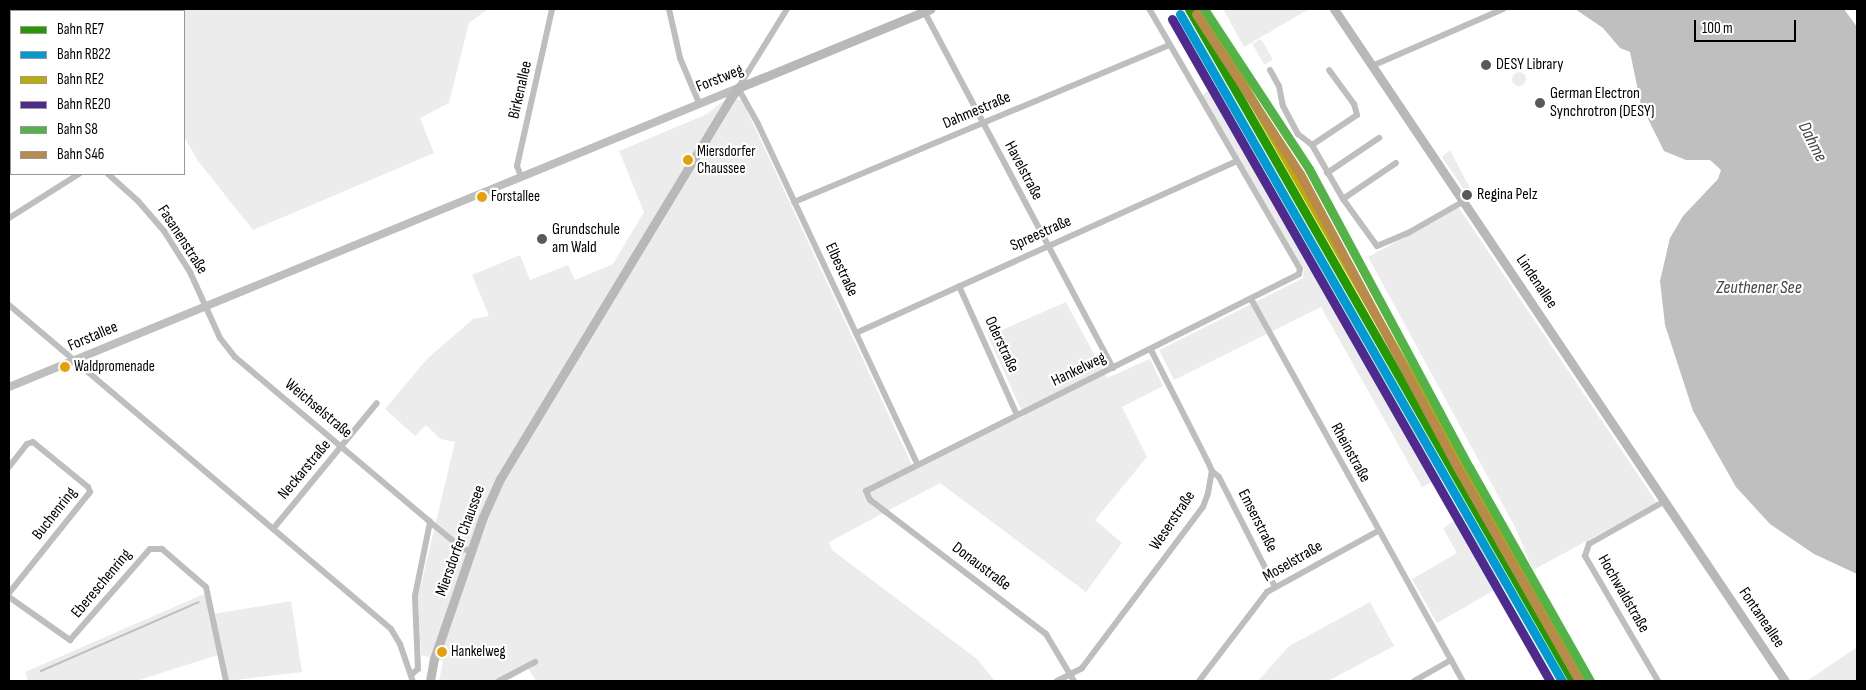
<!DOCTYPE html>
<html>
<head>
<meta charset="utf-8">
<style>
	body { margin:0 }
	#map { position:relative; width:1866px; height:690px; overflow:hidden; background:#fff; font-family:"Sofia Sans Condensed",sans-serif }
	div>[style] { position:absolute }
	.green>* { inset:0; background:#ececec; transform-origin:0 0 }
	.round { border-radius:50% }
	.water>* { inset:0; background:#bfbfbf }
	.stream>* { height:2px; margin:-1px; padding:0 1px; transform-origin:1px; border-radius:1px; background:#bfbfbf }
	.minor>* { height:6px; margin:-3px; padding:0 3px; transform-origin:3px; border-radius:3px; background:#bebebe }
	.tertiary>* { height:8px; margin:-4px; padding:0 4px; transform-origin:4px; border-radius:4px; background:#bebebe }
	.secondary>* { height:9px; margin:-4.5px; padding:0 4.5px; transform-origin:4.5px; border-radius:4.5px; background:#b8b8b8 }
	.rail-1>* { height:9px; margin:-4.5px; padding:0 4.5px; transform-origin:4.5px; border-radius:4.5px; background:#269900 }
	.rail-2>* { height:9px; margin:-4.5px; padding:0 4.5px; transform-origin:4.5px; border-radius:4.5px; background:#009bd5 }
	.rail-3>* { height:9px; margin:-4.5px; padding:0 4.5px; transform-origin:4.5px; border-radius:4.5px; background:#bfac00 }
	.rail-4>* { height:9px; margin:-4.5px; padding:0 4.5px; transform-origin:4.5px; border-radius:4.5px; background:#4e2a8e }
	.rail-5>* { height:9px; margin:-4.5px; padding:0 4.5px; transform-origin:4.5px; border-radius:4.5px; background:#52b447 }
	.rail-6>* { height:9px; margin:-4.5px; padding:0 4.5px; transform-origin:4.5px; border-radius:4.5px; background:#ba8a4d }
	.dots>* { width:14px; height:14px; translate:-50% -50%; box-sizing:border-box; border:2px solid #fff; border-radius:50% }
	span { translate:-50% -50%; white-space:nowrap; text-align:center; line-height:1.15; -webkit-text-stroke:4.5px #fff; paint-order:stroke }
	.bus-label { font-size:15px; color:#000 }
	.left { translate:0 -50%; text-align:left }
	.poi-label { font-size:16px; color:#000 }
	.street-label { font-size:16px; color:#000 }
	.water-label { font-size:18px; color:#444; font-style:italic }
	.frame { position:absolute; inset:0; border:10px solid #000; pointer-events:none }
	.legend { position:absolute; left:10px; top:10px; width:175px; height:165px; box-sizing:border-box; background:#fff; border:1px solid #999; margin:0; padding:6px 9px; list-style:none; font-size:15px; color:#000 }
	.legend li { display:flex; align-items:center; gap:10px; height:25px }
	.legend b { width:25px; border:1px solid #999 }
	.scale { position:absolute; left:1694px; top:20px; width:102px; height:22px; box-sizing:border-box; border:2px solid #000; border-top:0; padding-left:6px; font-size:15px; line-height:18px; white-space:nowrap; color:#000; -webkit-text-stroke:4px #fff; paint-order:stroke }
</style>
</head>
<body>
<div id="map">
	<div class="green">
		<div style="clip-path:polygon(182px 9px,488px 9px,469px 23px,449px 103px,420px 118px,434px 153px,253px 230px,198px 161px,184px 137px,184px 11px,163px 11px)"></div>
		<div style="clip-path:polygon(1223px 9px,1309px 9px,1244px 47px)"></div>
		<div style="left:1261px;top:39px;width:24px;height:10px;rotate:60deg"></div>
		<div class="round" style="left:1512px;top:72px;width:14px;height:14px"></div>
		<div style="clip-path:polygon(1223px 81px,1445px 476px,1422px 487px,1321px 307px,1174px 380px,1159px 350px,1303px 278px,1304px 269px,1202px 95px)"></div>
		<div style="clip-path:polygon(727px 98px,742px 100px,913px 467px,1024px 416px,988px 336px,1066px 302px,1107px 378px,1150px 359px,1163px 386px,1122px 407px,1147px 457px,1095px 520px,1122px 543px,1086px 592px,940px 483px,829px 542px,832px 550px,977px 659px,995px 681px,536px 681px,528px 668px,502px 681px,439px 681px,443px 661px,421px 655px,418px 597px,455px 442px,440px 439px,426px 425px,415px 436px,385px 409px,427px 359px,473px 319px,489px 316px,472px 275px,520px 255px,530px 280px,568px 265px,575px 280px,613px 264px,644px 212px,619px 151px,707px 114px)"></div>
		<div style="clip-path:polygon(1450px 150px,1472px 192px,1467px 194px,1442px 157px)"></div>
		<div style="clip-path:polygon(1459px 208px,1657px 503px,1533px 570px,1515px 527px,1368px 257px)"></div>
		<div style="clip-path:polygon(1467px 513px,1507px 583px,1437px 623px,1412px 579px,1457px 553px,1443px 528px)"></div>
		<div style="clip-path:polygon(204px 594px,213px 614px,291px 601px,302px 672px,228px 681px,221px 654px,136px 681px,28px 681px,25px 672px)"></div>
		<div style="clip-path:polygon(1370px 602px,1394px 646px,1328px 681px,1258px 681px,1289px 646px)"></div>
		<div style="clip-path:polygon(1857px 647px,1857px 681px,1807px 681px)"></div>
	</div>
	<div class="water">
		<div style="clip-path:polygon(1575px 9px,1844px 9px,1857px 27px,1857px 574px,1814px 554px,1770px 524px,1736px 487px,1693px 411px,1665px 325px,1660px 281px,1670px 238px,1683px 216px,1718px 179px,1721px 170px,1710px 160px,1686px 160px,1664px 151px,1641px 105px,1630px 52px,1620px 48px,1603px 28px)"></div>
	</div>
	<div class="stream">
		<div style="left:41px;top:671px;width:172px;rotate:-23.6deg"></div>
	</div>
	<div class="minor">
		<div style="left:29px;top:9px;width:2px;rotate:90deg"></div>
		<div style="left:133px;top:9px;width:2px;rotate:63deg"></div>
		<div style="left:669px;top:9px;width:50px;rotate:77.3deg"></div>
		<div style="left:680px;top:58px;width:49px;rotate:67.1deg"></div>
		<div style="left:787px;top:9px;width:93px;rotate:121.8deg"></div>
		<div style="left:738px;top:88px;width:41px;rotate:60.9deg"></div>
		<div style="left:758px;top:124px;width:375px;rotate:64.9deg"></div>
		<div style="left:924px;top:11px;width:404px;rotate:62.1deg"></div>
		<div style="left:1372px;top:66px;width:143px;rotate:-23.5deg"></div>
		<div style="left:1270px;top:70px;width:18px;rotate:61deg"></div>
		<div style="left:1279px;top:86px;width:20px;rotate:79deg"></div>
		<div style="left:1283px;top:106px;width:32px;rotate:62deg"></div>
		<div style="left:1298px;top:134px;width:18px;rotate:38deg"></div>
		<div style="left:1312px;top:145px;width:62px;rotate:60.1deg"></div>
		<div style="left:1343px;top:199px;width:58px;rotate:54.1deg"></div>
		<div style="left:1377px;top:246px;width:34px;rotate:-23deg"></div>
		<div style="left:1408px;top:233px;width:64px;rotate:-29.7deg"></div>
		<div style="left:9px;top:107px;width:3px;rotate:45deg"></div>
		<div style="left:1312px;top:145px;width:54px;rotate:-33.7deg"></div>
		<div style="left:1357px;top:115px;width:11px;rotate:-105deg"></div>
		<div style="left:1354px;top:104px;width:42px;rotate:-126.3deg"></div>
		<div style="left:1327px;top:173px;width:63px;rotate:-33.9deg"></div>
		<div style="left:108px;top:174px;width:40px;rotate:42deg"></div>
		<div style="left:138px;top:201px;width:40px;rotate:49deg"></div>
		<div style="left:164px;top:231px;width:49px;rotate:57.6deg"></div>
		<div style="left:190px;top:272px;width:72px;rotate:65.6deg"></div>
		<div style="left:220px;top:338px;width:24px;rotate:52deg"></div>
		<div style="left:235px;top:357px;width:255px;rotate:40.2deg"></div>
		<div style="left:430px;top:522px;width:43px;rotate:39.3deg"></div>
		<div style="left:463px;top:549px;width:9px;rotate:13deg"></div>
		<div style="left:521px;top:176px;width:11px;rotate:-112deg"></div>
		<div style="left:517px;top:166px;width:161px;rotate:-77.4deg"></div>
		<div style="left:1343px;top:199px;width:64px;rotate:-34.2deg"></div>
		<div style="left:794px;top:202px;width:407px;rotate:-22.7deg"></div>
		<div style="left:9px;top:218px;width:83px;rotate:-32.2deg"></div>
		<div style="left:959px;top:286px;width:141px;rotate:65.8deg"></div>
		<div style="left:1251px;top:299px;width:437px;rotate:61deg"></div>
		<div style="left:9px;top:305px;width:501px;rotate:40.3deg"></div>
		<div style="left:391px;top:629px;width:17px;rotate:59deg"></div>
		<div style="left:400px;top:644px;width:39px;rotate:71deg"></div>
		<div style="left:856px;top:333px;width:418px;rotate:-24.3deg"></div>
		<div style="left:9px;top:467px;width:29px;rotate:-52deg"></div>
		<div style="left:27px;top:444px;width:6px;rotate:-18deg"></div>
		<div style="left:33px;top:442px;width:71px;rotate:39.3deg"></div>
		<div style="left:88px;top:487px;width:5px;rotate:68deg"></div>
		<div style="left:90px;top:492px;width:129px;rotate:128.7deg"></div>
		<div style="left:1212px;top:471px;width:9px;rotate:41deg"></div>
		<div style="left:1219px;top:477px;width:123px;rotate:63deg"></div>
		<div style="left:273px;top:529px;width:163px;rotate:-50.5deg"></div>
		<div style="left:9px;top:597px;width:75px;rotate:35.2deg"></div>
		<div style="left:70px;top:640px;width:121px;rotate:-48.7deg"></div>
		<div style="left:150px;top:549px;width:12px"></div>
		<div style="left:162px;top:549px;width:58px;rotate:40.8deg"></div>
		<div style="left:206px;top:587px;width:96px;rotate:78deg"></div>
		<div style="left:411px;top:675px;width:9px;rotate:-41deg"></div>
		<div style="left:418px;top:669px;width:73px;rotate:-92.4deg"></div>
		<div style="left:415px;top:596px;width:76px;rotate:-78.5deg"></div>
		<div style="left:499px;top:681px;width:41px;rotate:-27.8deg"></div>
		<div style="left:1057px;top:681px;width:28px;rotate:-27deg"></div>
		<div style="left:1082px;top:668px;width:201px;rotate:-53.1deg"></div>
		<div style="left:1203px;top:507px;width:15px;rotate:-70deg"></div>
		<div style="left:1208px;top:493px;width:22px;rotate:-80deg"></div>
		<div style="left:1212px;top:471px;width:10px;rotate:-114deg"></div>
		<div style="left:1208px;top:462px;width:126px;rotate:-117deg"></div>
		<div style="left:1074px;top:681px;width:55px;rotate:-120.8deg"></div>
		<div style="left:1046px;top:634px;width:201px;rotate:-142.7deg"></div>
		<div style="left:886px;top:512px;width:20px;rotate:-143deg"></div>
		<div style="left:870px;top:500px;width:10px;rotate:-114deg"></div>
		<div style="left:866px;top:491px;width:484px;rotate:-26.6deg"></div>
		<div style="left:1299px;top:274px;width:5px;rotate:-79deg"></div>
		<div style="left:1300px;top:269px;width:301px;rotate:-120.1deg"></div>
		<div style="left:1199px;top:681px;width:112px;rotate:-52.6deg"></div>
		<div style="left:1267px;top:592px;width:127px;rotate:-28.8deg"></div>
		<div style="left:1414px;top:681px;width:43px;rotate:-29.6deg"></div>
		<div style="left:1658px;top:681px;width:145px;rotate:-120.3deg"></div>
		<div style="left:1585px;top:556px;width:13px;rotate:-72deg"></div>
		<div style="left:1589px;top:544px;width:87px;rotate:-29.5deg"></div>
	</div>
	<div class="tertiary">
		<div style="left:9px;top:387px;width:788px;rotate:-22.3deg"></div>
	</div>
	<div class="secondary">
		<div style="left:1334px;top:9px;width:809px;rotate:56.13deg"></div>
		<div style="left:430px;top:681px;width:22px;rotate:-80deg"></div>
		<div style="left:434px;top:659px;width:150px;rotate:-71deg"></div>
		<div style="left:483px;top:517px;width:42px;rotate:-65.9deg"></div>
		<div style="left:500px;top:479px;width:444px;rotate:-58.8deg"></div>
		<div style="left:730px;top:99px;width:14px;rotate:-54deg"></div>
		<div style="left:738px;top:88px;width:13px;rotate:-23deg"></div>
		<div style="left:750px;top:83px;width:195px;rotate:-22.3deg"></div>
	</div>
	<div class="rail-1">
		<div style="left:1189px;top:9px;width:774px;rotate:60.26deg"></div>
	</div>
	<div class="rail-2">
		<div style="left:1180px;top:14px;width:769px;rotate:60.2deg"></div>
	</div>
	<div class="rail-3">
		<div style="left:1200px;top:9px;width:769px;rotate:60.2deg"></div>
	</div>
	<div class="rail-4">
		<div style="left:1172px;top:19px;width:762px;rotate:60.27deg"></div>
	</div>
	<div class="rail-5">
		<div style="left:1204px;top:9px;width:191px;rotate:56.7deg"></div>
		<div style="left:1309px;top:169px;width:338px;rotate:61.8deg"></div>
		<div style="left:1469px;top:467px;width:246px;rotate:60.5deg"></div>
	</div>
	<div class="rail-6">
		<div style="left:1196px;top:14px;width:191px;rotate:57deg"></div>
		<div style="left:1300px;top:174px;width:338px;rotate:61.8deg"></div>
		<div style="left:1460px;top:472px;width:241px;rotate:60.3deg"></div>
	</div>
	<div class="dots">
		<div style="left:1486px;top:65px;background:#595959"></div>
		<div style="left:1540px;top:103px;background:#595959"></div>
		<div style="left:688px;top:160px;background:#eb9e00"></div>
		<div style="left:1467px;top:195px;background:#595959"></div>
		<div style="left:482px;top:197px;background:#eb9e00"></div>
		<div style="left:542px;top:239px;background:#595959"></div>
		<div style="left:65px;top:367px;background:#eb9e00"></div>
		<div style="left:442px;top:652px;background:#eb9e00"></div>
	</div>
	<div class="bus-label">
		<span class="left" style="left:697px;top:160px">Miersdorfer<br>Chaussee</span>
		<span class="left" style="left:491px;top:197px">Forstallee</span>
		<span class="left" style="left:74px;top:367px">Waldpromenade</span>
		<span class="left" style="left:451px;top:652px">Hankelweg</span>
	</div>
	<div class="poi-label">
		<span class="left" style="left:1496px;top:65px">DESY Library</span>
		<span class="left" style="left:1550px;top:103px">German Electron<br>Synchrotron (DESY)</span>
		<span class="left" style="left:1477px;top:195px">Regina Pelz</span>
		<span class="left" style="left:552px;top:239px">Grundschule<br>am Wald</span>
	</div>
	<div class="street-label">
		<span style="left:720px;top:79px;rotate:-22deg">Forstweg</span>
		<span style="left:521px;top:90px;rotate:-77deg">Birkenallee</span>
		<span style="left:977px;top:111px;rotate:-23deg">Dahmestraße</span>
		<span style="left:1023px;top:171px;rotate:62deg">Havelstraße</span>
		<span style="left:1041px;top:234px;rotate:-24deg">Spreestraße</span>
		<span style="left:182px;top:240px;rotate:57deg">Fasanenstraße</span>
		<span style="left:841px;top:270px;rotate:65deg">Elbestraße</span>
		<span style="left:1536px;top:282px;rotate:56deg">Lindenallee</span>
		<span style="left:93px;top:337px;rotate:-23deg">Forstallee</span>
		<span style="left:1001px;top:345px;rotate:65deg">Oderstraße</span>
		<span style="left:1079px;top:370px;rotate:-26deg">Hankelweg</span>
		<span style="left:318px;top:409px;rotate:40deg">Weichselstraße</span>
		<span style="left:1350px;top:453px;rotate:61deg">Rheinstraße</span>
		<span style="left:305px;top:470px;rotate:-50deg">Neckarstraße</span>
		<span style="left:55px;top:514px;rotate:-52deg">Buchenring</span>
		<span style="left:1173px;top:521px;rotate:-56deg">Weserstraße</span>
		<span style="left:1257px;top:521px;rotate:63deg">Emserstraße</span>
		<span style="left:461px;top:541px;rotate:-70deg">Miersdorfer Chaussee</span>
		<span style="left:1293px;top:562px;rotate:-30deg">Moselstraße</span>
		<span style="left:981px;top:567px;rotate:37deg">Donaustraße</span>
		<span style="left:102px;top:584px;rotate:-50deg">Ebereschenring</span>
		<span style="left:1623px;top:594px;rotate:60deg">Hochwaldstraße</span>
		<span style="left:1761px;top:618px;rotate:56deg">Fontaneallee</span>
	</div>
	<div class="water-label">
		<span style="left:1812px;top:142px;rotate:63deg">Dahme</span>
		<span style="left:1759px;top:288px">Zeuthener See</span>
	</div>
	<div class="frame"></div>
	<ul class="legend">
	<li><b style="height:6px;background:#269900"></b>Bahn RE7</li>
	<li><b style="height:6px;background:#009bd5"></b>Bahn RB22</li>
	<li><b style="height:6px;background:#bfac00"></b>Bahn RE2</li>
	<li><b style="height:6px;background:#4e2a8e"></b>Bahn RE20</li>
	<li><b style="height:6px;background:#52b447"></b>Bahn S8</li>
	<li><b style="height:6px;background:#ba8a4d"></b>Bahn S46</li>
	</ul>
	<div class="scale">100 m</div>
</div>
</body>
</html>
